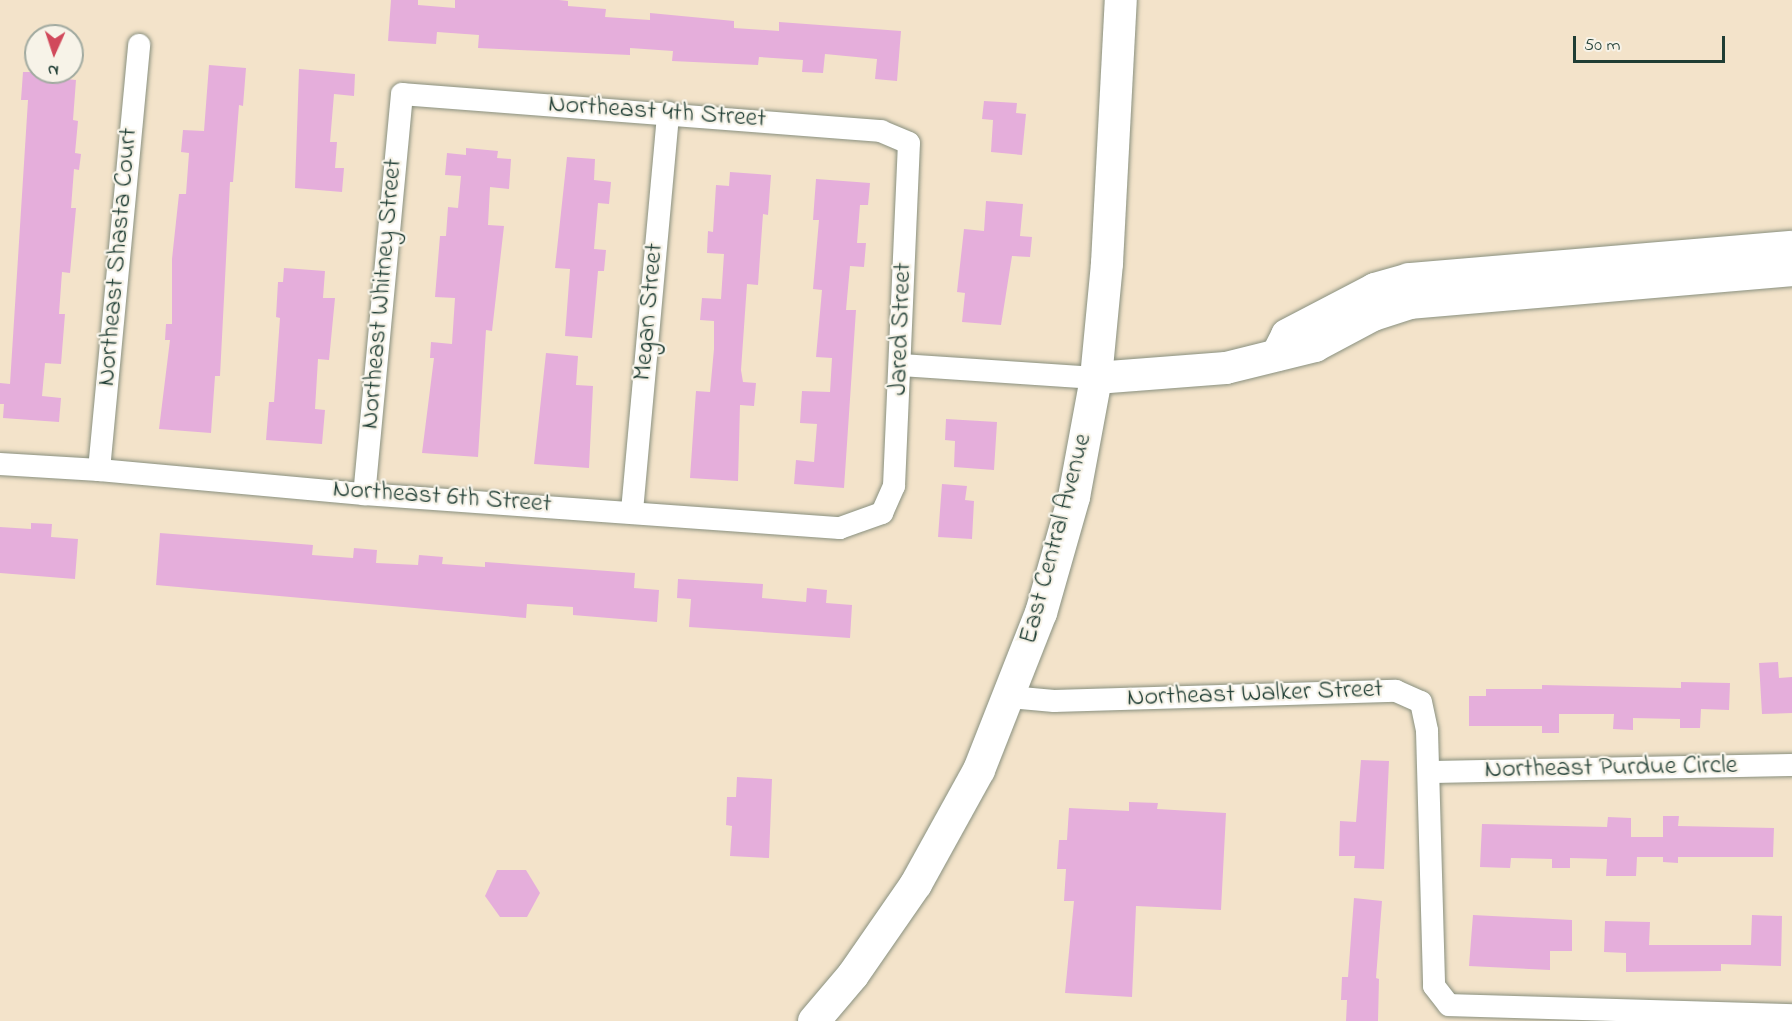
<!DOCTYPE html>
<html>
<head>
<meta charset="utf-8">
<style>
	body { margin:0 }
	#map { position:relative; width:1792px; height:1021px; overflow:hidden; background:#f3e3ca; font-family:"Indie Flower",sans-serif }
	div>[style] { position:absolute }
	.building>* { inset:0; background:#e5aedb }
	.roads { filter:drop-shadow(0 0 2px #89907f) drop-shadow(0 0 2px #89907f) }
	.street>* { height:22px; margin:-11px; padding:0 11px; transform-origin:11px; border-radius:11px; background:#fff }
	.secondary>* { height:32px; margin:-16px; padding:0 16px; transform-origin:16px; border-radius:16px; background:#fff }
	span { translate:-50% -50%; white-space:nowrap; text-align:center; line-height:1.15; -webkit-text-stroke:4.5px #f7f3e8; paint-order:stroke }
	.street-label { font-size:26px; color:#1f3d34 }
	.north { position:absolute; left:24px; top:24px; width:60px; height:60px; box-sizing:border-box; background:#f7f3e8; border:2px solid #a1aaa0; border-radius:50%; rotate:183deg; font-size:16px; font-weight:700; line-height:24px; text-align:center; color:#1f3d34 }
	.north::after { content:''; display:block; margin:auto; width:21px; height:27px; background:#d1495b; clip-path:polygon(50% 0,100% 100%,50% 72%,0 100%) }
	.scale { position:absolute; left:1573px; top:36px; width:152px; height:27px; box-sizing:border-box; border:3px solid #1f3d34; border-top:0; padding-left:8px; font-size:18px; line-height:21px; white-space:nowrap; color:#1f3d34; -webkit-text-stroke:4px #f7f3e8; paint-order:stroke }
</style>
</head>
<body>
<div id="map">
	<div class="building">
		<div style="clip-path:polygon(391px 0,418px 0,418px 5px,455px 8px,455px 0,559px 0,568px 1px,568px 6px,606px 9px,605px 17px,650px 20px,650px 13px,734px 21px,734px 28px,779px 31px,779px 22px,901px 31px,897px 81px,875px 79px,877px 59px,825px 54px,823px 73px,802px 72px,803px 60px,759px 57px,758px 65px,672px 61px,673px 51px,630px 48px,630px 55px,478px 48px,479px 35px,437px 32px,436px 44px,388px 41px)"></div>
		<div style="clip-path:polygon(209px 65px,246px 68px,243px 106px,239px 105px,233px 182px,230px 182px,220px 376px,215px 376px,211px 433px,159px 429px,170px 340px,165px 340px,166px 324px,172px 324px,172px 259px,179px 194px,186px 194px,189px 153px,181px 152px,183px 130px,204px 131px)"></div>
		<div style="clip-path:polygon(299px 69px,355px 74px,354px 96px,334px 94px,330px 142px,337px 142px,335px 168px,344px 168px,342px 192px,295px 188px)"></div>
		<div style="clip-path:polygon(23px 72px,56px 72px,55px 78px,76px 80px,73px 120px,78px 121px,75px 153px,81px 154px,79px 170px,74px 169px,71px 208px,76px 208px,70px 273px,62px 272px,59px 314px,65px 314px,61px 364px,45px 363px,42px 396px,61px 398px,59px 422px,3px 418px,4px 404px,0 404px,0 383px,10px 384px,28px 100px,21px 100px)"></div>
		<div style="clip-path:polygon(984px 101px,1017px 103px,1016px 113px,1026px 114px,1022px 155px,991px 152px,993px 120px,982px 119px)"></div>
		<div style="clip-path:polygon(466px 148px,498px 151px,497px 158px,511px 159px,509px 189px,490px 187px,488px 225px,504px 226px,492px 331px,486px 330px,478px 457px,422px 453px,434px 358px,430px 358px,431px 342px,452px 344px,455px 298px,435px 297px,440px 236px,446px 236px,448px 207px,458px 208px,461px 176px,445px 175px,447px 153px,466px 155px)"></div>
		<div style="clip-path:polygon(567px 157px,595px 159px,594px 180px,611px 182px,609px 204px,598px 203px,594px 249px,606px 250px,604px 271px,598px 271px,592px 338px,565px 336px,570px 269px,555px 268px)"></div>
		<div style="clip-path:polygon(730px 172px,771px 175px,768px 215px,763px 214px,758px 285px,747px 284px,741px 370px,743px 382px,756px 383px,754px 406px,740px 405px,738px 481px,690px 478px,696px 391px,710px 392px,714px 349px,714px 321px,700px 320px,702px 298px,721px 299px,724px 254px,707px 253px,708px 231px,713px 232px,716px 185px,729px 186px)"></div>
		<div style="clip-path:polygon(816px 179px,870px 183px,868px 205px,860px 205px,857px 243px,866px 243px,864px 267px,850px 266px,846px 310px,856px 310px,844px 488px,794px 484px,796px 460px,814px 462px,817px 424px,800px 423px,802px 391px,830px 392px,832px 358px,816px 357px,822px 290px,813px 289px,819px 220px,813px 220px)"></div>
		<div style="clip-path:polygon(986px 201px,1023px 204px,1020px 236px,1032px 237px,1030px 257px,1012px 256px,1001px 325px,962px 322px,965px 293px,957px 292px,964px 229px,984px 231px)"></div>
		<div style="clip-path:polygon(284px 268px,325px 271px,323px 298px,335px 298px,329px 360px,318px 359px,315px 409px,325px 410px,322px 444px,266px 440px,269px 402px,274px 402px,280px 318px,276px 317px,278px 282px,283px 282px)"></div>
		<div style="clip-path:polygon(546px 353px,578px 356px,576px 385px,593px 386px,589px 468px,534px 464px)"></div>
		<div style="clip-path:polygon(946px 419px,997px 422px,994px 470px,954px 467px,955px 441px,945px 440px)"></div>
		<div style="clip-path:polygon(942px 484px,967px 486px,965px 500px,974px 501px,972px 539px,938px 537px)"></div>
		<div style="clip-path:polygon(31px 523px,52px 524px,51px 537px,78px 539px,75px 579px,0 573px,0 527px,31px 529px)"></div>
		<div style="clip-path:polygon(160px 533px,313px 545px,312px 555px,353px 558px,354px 548px,377px 550px,376px 563px,418px 565px,419px 555px,443px 557px,442px 564px,485px 567px,485px 562px,635px 573px,634px 588px,659px 590px,657px 622px,573px 615px,573px 607px,527px 604px,526px 618px,156px 585px)"></div>
		<div style="clip-path:polygon(678px 579px,763px 584px,762px 598px,806px 602px,807px 588px,827px 590px,826px 603px,852px 605px,850px 638px,689px 627px,691px 599px,677px 598px)"></div>
		<div style="clip-path:polygon(1778px 662px,1779px 678px,1792px 677px,1792px 713px,1762px 714px,1759px 663px)"></div>
		<div style="clip-path:polygon(1681px 682px,1730px 683px,1729px 710px,1701px 709px,1700px 728px,1680px 728px,1680px 719px,1633px 718px,1633px 730px,1613px 729px,1614px 714px,1559px 714px,1559px 733px,1542px 733px,1542px 726px,1469px 726px,1469px 696px,1486px 696px,1486px 689px,1542px 689px,1542px 685px,1681px 688px)"></div>
		<div style="clip-path:polygon(1361px 760px,1389px 761px,1384px 869px,1354px 868px,1355px 856px,1339px 856px,1340px 821px,1356px 822px)"></div>
		<div style="clip-path:polygon(737px 777px,772px 779px,769px 858px,730px 856px,732px 826px,726px 825px,727px 797px,736px 797px)"></div>
		<div style="clip-path:polygon(1129px 802px,1158px 803px,1157px 809px,1226px 813px,1221px 910px,1136px 906px,1132px 997px,1065px 993px,1074px 901px,1064px 901px,1066px 869px,1057px 869px,1059px 840px,1067px 840px,1069px 808px,1129px 811px)"></div>
		<div style="clip-path:polygon(1663px 816px,1679px 816px,1678px 826px,1774px 828px,1773px 857px,1678px 857px,1678px 863px,1663px 862px,1663px 857px,1637px 857px,1636px 876px,1606px 876px,1607px 859px,1570px 858px,1570px 868px,1552px 868px,1552px 859px,1511px 858px,1510px 868px,1480px 867px,1482px 824px,1607px 827px,1608px 817px,1631px 818px,1631px 837px,1663px 837px)"></div>
		<div style="clip-path:polygon(497px 870px,526px 870px,540px 893px,527px 917px,500px 917px,485px 896px)"></div>
		<div style="clip-path:polygon(1354px 898px,1382px 901px,1376px 978px,1379px 979px,1378px 1021px,1346px 1021px,1347px 1000px,1341px 1000px,1342px 977px,1348px 977px)"></div>
		<div style="clip-path:polygon(1473px 915px,1572px 920px,1572px 951px,1550px 951px,1550px 970px,1469px 966px)"></div>
		<div style="clip-path:polygon(1752px 915px,1782px 916px,1781px 966px,1721px 964px,1721px 971px,1626px 972px,1626px 953px,1604px 952px,1605px 921px,1650px 922px,1649px 945px,1751px 945px)"></div>
	</div>
	<div class="roads">
		<div class="street">
			<div style="left:901px;top:365px;width:195px;rotate:3.8deg"></div>
			<div style="left:0;top:464px;width:99px;rotate:3.5deg"></div>
			<div style="left:99px;top:470px;width:266px;rotate:5.2deg"></div>
			<div style="left:364px;top:494px;width:477px;rotate:4.1deg"></div>
			<div style="left:840px;top:528px;width:45px;rotate:-19.7deg"></div>
			<div style="left:882px;top:513px;width:30px;rotate:-66deg"></div>
			<div style="left:894px;top:486px;width:343px;rotate:-87.5deg"></div>
			<div style="left:909px;top:143px;width:30px;rotate:-157deg"></div>
			<div style="left:881px;top:131px;width:480px;rotate:-175.6deg"></div>
			<div style="left:402px;top:94px;width:402px;rotate:95.4deg"></div>
			<div style="left:99px;top:470px;width:427px;rotate:-84.6deg"></div>
			<div style="left:632px;top:511px;width:400px;rotate:-84.8deg"></div>
			<div style="left:1010px;top:697px;width:44px;rotate:5.2deg"></div>
			<div style="left:1054px;top:701px;width:342px;rotate:-1.7deg"></div>
			<div style="left:1396px;top:691px;width:27px;rotate:24deg"></div>
			<div style="left:1421px;top:702px;width:30px;rotate:78deg"></div>
			<div style="left:1427px;top:731px;width:255px;rotate:88.4deg"></div>
			<div style="left:1434px;top:986px;width:24px;rotate:52deg"></div>
			<div style="left:1449px;top:1005px;width:343px;rotate:1.7deg"></div>
			<div style="left:1431px;top:772px;width:361px;rotate:-1.1deg"></div>
		</div>
		<div class="secondary">
			<div style="left:1277px;top:355px;width:22px;rotate:-63deg"></div>
			<div style="left:1287px;top:335px;width:99px;rotate:-27.6deg"></div>
			<div style="left:1375px;top:289px;width:35px;rotate:-16deg"></div>
			<div style="left:1409px;top:279px;width:384px;rotate:-4.8deg"></div>
			<div style="left:1096px;top:378px;width:130px;rotate:-4.4deg"></div>
			<div style="left:1226px;top:368px;width:92px;rotate:-13.9deg"></div>
			<div style="left:1315px;top:346px;width:66px;rotate:-28.1deg"></div>
			<div style="left:1373px;top:315px;width:39px;rotate:-18deg"></div>
			<div style="left:1410px;top:303px;width:383px;rotate:-4.9deg"></div>
			<div style="left:814px;top:1021px;width:60px;rotate:-49.7deg"></div>
			<div style="left:853px;top:975px;width:111px;rotate:-55.3deg"></div>
			<div style="left:916px;top:884px;width:130px;rotate:-61.1deg"></div>
			<div style="left:979px;top:770px;width:169px;rotate:-68.5deg"></div>
			<div style="left:1041px;top:613px;width:121px;rotate:-74.1deg"></div>
			<div style="left:1074px;top:497px;width:121px;rotate:-79.5deg"></div>
			<div style="left:1096px;top:378px;width:116px;rotate:-84.5deg"></div>
			<div style="left:1107px;top:263px;width:263px;rotate:-87deg"></div>
		</div>
	</div>
	<div class="street-label">
		<span style="left:657px;top:113px;rotate:4deg">Northeast 4th Street</span>
		<span style="left:119px;top:257px;rotate:-85deg">Northeast Shasta Court</span>
		<span style="left:383px;top:294px;rotate:-85deg">Northeast Whitney Street</span>
		<span style="left:650px;top:312px;rotate:-85deg">Megan Street</span>
		<span style="left:902px;top:329px;rotate:-88deg">Jared Street</span>
		<span style="left:442px;top:498px;rotate:4deg">Northeast 6th Street</span>
		<span style="left:1057px;top:539px;rotate:-75deg">East Central Avenue</span>
		<span style="left:1255px;top:695px;rotate:-2deg">Northeast Walker Street</span>
		<span style="left:1611px;top:769px;rotate:-1deg">Northeast Purdue Circle</span>
	</div>
	<div class="north">N</div>
	<div class="scale">50 m</div>
</div>
</body>
</html>
